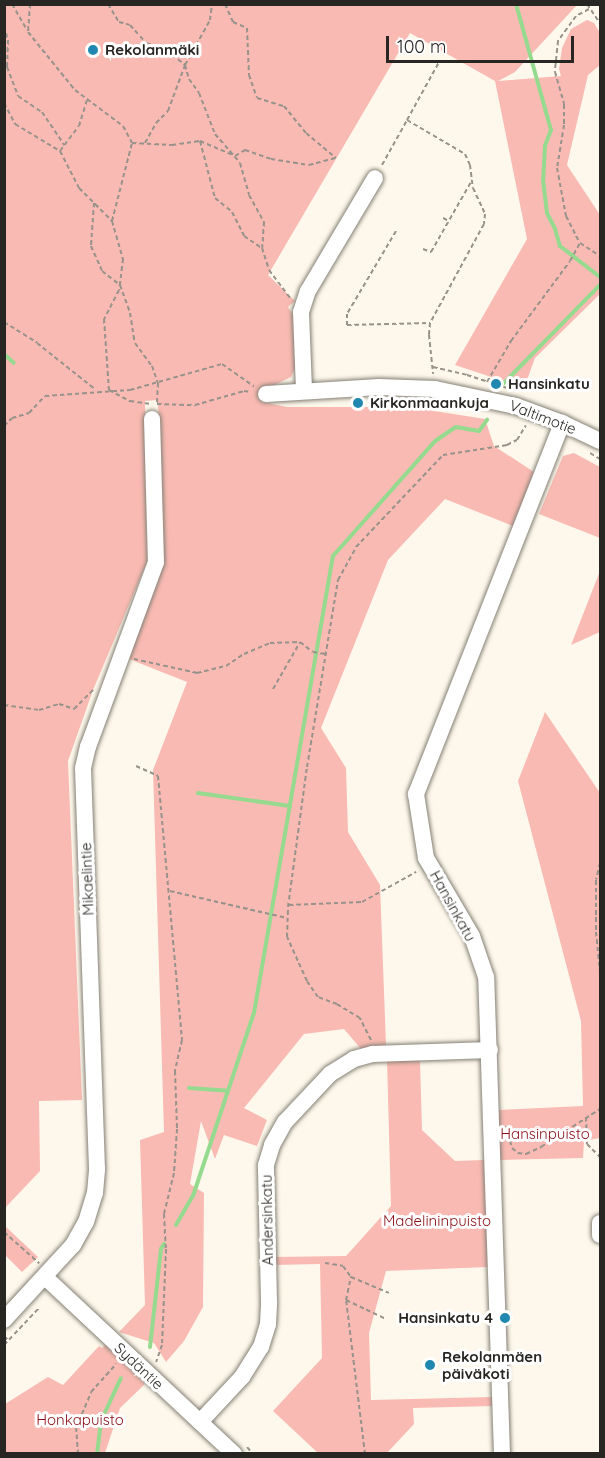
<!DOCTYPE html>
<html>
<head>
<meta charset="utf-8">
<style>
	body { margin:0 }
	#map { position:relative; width:605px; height:1458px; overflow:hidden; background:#fef8ec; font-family:Quicksand,sans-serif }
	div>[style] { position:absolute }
	.green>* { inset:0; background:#f9bab3 }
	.stream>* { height:4px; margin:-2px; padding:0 2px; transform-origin:2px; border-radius:2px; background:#95da8f }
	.path>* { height:2px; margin-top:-1px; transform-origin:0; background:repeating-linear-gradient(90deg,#97928a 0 4.5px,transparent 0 7.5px) }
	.roads { filter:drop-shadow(0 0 2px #858075) drop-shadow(0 0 2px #858075) }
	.minor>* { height:16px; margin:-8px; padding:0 8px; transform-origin:8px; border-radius:8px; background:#fff }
	.dots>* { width:16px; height:16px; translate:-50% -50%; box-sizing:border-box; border:3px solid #fff; border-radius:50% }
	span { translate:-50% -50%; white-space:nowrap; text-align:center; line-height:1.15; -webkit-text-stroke:6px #fff; paint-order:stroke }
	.poi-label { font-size:15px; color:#282622; font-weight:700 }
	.left { translate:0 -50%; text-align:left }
	.right { translate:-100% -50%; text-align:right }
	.street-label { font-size:15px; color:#282622 }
	.park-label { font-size:15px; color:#890e16 }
	.frame { position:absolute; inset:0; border:6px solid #282622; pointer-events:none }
	.scale { position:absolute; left:386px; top:36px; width:188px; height:27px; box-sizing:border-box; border:3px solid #282622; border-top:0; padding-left:8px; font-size:18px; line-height:21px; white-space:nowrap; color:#282622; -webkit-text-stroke:4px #fff; paint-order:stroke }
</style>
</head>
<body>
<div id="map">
	<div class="green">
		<div style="clip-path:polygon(5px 5px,577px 5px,515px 72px,498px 81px,561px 76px,559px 69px,562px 48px,571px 29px,587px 20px,594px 23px,600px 33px,600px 65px,588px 75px,567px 165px,600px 215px,600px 294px,535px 358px,524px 388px,455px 365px,527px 239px,495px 81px,410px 33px,268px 275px,295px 301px,288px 307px,294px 316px,296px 366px,291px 377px,262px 391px,262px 402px,287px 407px,409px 407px,485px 419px,494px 446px,534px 472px,513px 526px,445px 499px,388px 560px,321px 728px,346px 768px,348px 832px,380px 885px,386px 1045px,361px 1049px,344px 1029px,304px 1034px,244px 1108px,267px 1120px,257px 1146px,224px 1135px,215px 1159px,201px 1121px,190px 1184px,204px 1193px,203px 1307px,184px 1341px,166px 1362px,154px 1343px,119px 1332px,145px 1305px,140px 1140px,164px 1132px,153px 770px,187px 682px,129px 659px,163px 560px,158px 400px,145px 401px,147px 562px,93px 690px,68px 761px,82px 1100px,39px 1101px,40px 1171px,5px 1208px)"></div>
		<div style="clip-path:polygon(574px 453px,600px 467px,600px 538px,539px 514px,563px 456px)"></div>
		<div style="clip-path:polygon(600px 571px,600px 632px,571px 645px)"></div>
		<div style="clip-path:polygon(545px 712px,600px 793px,600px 1138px,584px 1141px,583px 1158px,499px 1160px,499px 1110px,583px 1106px,581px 1021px,518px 781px)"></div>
		<div style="clip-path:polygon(387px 1060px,420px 1060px,422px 1130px,455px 1161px,484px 1160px,488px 1267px,386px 1271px,369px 1333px,371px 1400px,492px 1397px,493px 1406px,413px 1408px,414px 1424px,386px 1454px,318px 1453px,273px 1411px,322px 1358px,320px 1264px,274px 1265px,274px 1257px,346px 1256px,391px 1206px)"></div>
		<div style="clip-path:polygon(5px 1226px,38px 1257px,22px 1272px,5px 1255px)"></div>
		<div style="clip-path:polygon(105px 1345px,145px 1384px,120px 1408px,105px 1453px,5px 1453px,5px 1404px,48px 1377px,63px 1385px,99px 1346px,102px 1348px)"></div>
	</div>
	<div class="stream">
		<div style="left:516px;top:4px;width:131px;rotate:74.5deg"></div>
		<div style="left:551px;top:130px;width:17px;rotate:111deg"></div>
		<div style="left:545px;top:146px;width:34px;rotate:93deg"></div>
		<div style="left:543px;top:180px;width:33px;rotate:83deg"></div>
		<div style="left:547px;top:213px;width:18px;rotate:63deg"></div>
		<div style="left:555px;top:229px;width:18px;rotate:74deg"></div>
		<div style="left:560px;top:246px;width:51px;rotate:37.8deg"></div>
		<div style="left:4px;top:354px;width:13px;rotate:42deg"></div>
		<div style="left:503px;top:384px;width:139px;rotate:-45.6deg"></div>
		<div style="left:198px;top:793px;width:93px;rotate:8deg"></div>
		<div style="left:189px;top:1088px;width:39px;rotate:4deg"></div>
		<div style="left:176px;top:1225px;width:34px;rotate:-60deg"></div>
		<div style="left:193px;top:1196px;width:193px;rotate:-71.6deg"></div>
		<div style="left:254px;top:1013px;width:464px;rotate:-80.2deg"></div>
		<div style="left:333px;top:556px;width:154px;rotate:-48.4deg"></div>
		<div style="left:435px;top:441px;width:25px;rotate:-34deg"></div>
		<div style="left:456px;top:427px;width:23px;rotate:10deg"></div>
		<div style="left:479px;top:431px;width:14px;rotate:-54deg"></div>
		<div style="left:150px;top:1347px;width:99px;rotate:-83.6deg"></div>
		<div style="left:161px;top:1249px;width:6px;rotate:-59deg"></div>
		<div style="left:97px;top:1454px;width:33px;rotate:-83deg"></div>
		<div style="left:101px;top:1421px;width:47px;rotate:-65.1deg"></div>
	</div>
	<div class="path">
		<div style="left:12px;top:4px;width:30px;rotate:60deg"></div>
		<div style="left:30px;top:4px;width:28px;rotate:94deg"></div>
		<div style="left:28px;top:32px;width:75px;rotate:51deg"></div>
		<div style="left:75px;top:90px;width:60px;rotate:36.9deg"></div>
		<div style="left:123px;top:126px;width:19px;rotate:62deg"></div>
		<div style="left:108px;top:4px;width:21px;rotate:59deg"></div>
		<div style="left:119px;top:22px;width:11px;rotate:15deg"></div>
		<div style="left:130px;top:25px;width:24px;rotate:48deg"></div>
		<div style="left:146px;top:43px;width:21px;rotate:19deg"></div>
		<div style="left:166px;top:50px;width:24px;rotate:38deg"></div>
		<div style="left:185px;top:65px;width:15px;rotate:74deg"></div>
		<div style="left:189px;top:79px;width:17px;rotate:54deg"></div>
		<div style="left:199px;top:93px;width:44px;rotate:68.7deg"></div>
		<div style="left:215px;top:134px;width:38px;rotate:49deg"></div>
		<div style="left:240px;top:163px;width:33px;rotate:74deg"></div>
		<div style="left:249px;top:195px;width:31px;rotate:61deg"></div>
		<div style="left:264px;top:222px;width:26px;rotate:94deg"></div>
		<div style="left:262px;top:248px;width:23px;rotate:72deg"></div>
		<div style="left:269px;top:270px;width:35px;rotate:53deg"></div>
		<div style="left:225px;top:4px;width:20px;rotate:66deg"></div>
		<div style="left:233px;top:22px;width:15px;rotate:23deg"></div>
		<div style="left:247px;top:28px;width:47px;rotate:87.6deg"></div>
		<div style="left:249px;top:75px;width:24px;rotate:71deg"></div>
		<div style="left:257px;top:98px;width:28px;rotate:17deg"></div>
		<div style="left:284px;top:106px;width:35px;rotate:51deg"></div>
		<div style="left:306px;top:133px;width:39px;rotate:40deg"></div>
		<div style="left:587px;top:4px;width:23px;rotate:56deg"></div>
		<div style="left:589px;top:9px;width:15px;rotate:152deg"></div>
		<div style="left:576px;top:16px;width:31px;rotate:126deg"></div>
		<div style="left:558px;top:41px;width:31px;rotate:96deg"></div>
		<div style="left:555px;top:72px;width:33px;rotate:74deg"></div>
		<div style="left:564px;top:104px;width:21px;rotate:90deg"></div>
		<div style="left:564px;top:125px;width:44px;rotate:99.2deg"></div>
		<div style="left:557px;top:168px;width:49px;rotate:79.4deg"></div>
		<div style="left:566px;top:216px;width:30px;rotate:63deg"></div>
		<div style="left:580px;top:243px;width:24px;rotate:33deg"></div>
		<div style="left:4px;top:26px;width:15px;rotate:74deg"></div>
		<div style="left:8px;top:40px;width:27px;rotate:92deg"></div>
		<div style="left:7px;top:67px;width:31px;rotate:69deg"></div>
		<div style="left:18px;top:96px;width:29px;rotate:34deg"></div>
		<div style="left:42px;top:112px;width:40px;rotate:56deg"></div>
		<div style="left:4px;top:103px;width:24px;rotate:62deg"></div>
		<div style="left:15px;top:124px;width:52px;rotate:31deg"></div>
		<div style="left:60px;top:151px;width:42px;rotate:62.8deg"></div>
		<div style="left:79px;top:188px;width:47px;rotate:45deg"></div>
		<div style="left:112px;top:221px;width:40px;rotate:74deg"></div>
		<div style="left:123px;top:259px;width:31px;rotate:97deg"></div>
		<div style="left:119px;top:290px;width:33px;rotate:117deg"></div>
		<div style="left:104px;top:319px;width:71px;rotate:86deg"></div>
		<div style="left:109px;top:390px;width:24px;rotate:28deg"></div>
		<div style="left:130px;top:401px;width:21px;rotate:8deg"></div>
		<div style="left:407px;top:120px;width:66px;rotate:-61.1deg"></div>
		<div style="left:200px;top:141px;width:59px;rotate:75.3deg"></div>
		<div style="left:215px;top:198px;width:22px;rotate:39deg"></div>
		<div style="left:232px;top:212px;width:27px;rotate:63deg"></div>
		<div style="left:244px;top:236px;width:22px;rotate:34deg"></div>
		<div style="left:145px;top:143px;width:23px;rotate:-61deg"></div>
		<div style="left:156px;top:123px;width:17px;rotate:-45deg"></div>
		<div style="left:168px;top:111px;width:49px;rotate:-69.7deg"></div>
		<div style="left:185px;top:65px;width:51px;rotate:-60.9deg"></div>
		<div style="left:210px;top:20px;width:16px;rotate:-83deg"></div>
		<div style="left:60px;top:151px;width:31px;rotate:-53deg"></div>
		<div style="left:79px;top:126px;width:28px;rotate:-73deg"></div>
		<div style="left:382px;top:165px;width:51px;rotate:-60.9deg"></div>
		<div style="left:407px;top:120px;width:67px;rotate:30.4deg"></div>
		<div style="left:465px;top:154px;width:12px;rotate:66deg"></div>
		<div style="left:470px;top:165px;width:23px;rotate:83deg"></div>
		<div style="left:473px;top:188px;width:29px;rotate:65deg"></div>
		<div style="left:485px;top:214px;width:10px;rotate:96deg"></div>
		<div style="left:484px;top:224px;width:113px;rotate:118.6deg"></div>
		<div style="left:430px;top:323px;width:12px;rotate:95deg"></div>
		<div style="left:429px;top:335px;width:39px;rotate:84deg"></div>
		<div style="left:94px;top:203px;width:43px;rotate:94deg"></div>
		<div style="left:91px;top:246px;width:27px;rotate:66deg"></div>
		<div style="left:102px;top:271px;width:23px;rotate:38deg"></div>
		<div style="left:120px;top:285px;width:30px;rotate:70deg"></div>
		<div style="left:130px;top:313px;width:30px;rotate:81deg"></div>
		<div style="left:135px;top:343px;width:29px;rotate:54deg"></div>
		<div style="left:152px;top:366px;width:18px;rotate:71deg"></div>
		<div style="left:158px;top:383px;width:21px;rotate:93deg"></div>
		<div style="left:443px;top:218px;width:7px;rotate:27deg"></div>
		<div style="left:112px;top:221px;width:81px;rotate:-75.6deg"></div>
		<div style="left:132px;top:143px;width:40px;rotate:2.9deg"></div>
		<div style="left:172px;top:145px;width:28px;rotate:-8deg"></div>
		<div style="left:200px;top:141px;width:38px;rotate:23deg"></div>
		<div style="left:235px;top:156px;width:12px;rotate:-31deg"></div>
		<div style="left:245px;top:150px;width:28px;rotate:19deg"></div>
		<div style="left:271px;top:159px;width:38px;rotate:9deg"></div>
		<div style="left:309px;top:165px;width:28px;rotate:-15deg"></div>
		<div style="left:396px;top:231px;width:96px;rotate:120.6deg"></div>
		<div style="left:347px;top:314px;width:11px;rotate:90deg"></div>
		<div style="left:347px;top:325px;width:83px;rotate:-1.4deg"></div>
		<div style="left:423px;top:249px;width:9px;rotate:21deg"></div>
		<div style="left:431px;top:252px;width:83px;rotate:-60.3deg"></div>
		<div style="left:4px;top:322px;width:39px;rotate:32deg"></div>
		<div style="left:37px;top:343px;width:75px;rotate:38.5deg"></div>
		<div style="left:433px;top:367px;width:35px;rotate:13deg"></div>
		<div style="left:467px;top:375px;width:42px;rotate:18deg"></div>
		<div style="left:487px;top:382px;width:48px;rotate:-59.7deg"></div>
		<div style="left:511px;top:341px;width:99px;rotate:-53.6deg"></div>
		<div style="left:570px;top:261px;width:21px;rotate:-61deg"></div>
		<div style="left:157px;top:404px;width:38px;rotate:2deg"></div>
		<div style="left:195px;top:405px;width:51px;rotate:-15.9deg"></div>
		<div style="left:244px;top:391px;width:7px;rotate:8deg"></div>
		<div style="left:409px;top:404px;width:27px;rotate:2deg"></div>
		<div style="left:4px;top:426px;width:11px;rotate:-45deg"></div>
		<div style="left:12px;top:418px;width:18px;rotate:-16deg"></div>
		<div style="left:29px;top:413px;width:23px;rotate:-47deg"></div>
		<div style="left:45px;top:396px;width:85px;rotate:-4deg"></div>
		<div style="left:130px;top:390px;width:96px;rotate:-15.8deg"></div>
		<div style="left:222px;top:364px;width:39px;rotate:35deg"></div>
		<div style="left:590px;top:453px;width:12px;rotate:31deg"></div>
		<div style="left:134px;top:659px;width:65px;rotate:12.5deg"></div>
		<div style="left:197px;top:673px;width:30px;rotate:-14deg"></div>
		<div style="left:226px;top:666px;width:22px;rotate:-34deg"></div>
		<div style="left:244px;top:654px;width:28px;rotate:-23deg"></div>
		<div style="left:270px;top:643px;width:30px;rotate:-2deg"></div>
		<div style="left:300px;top:642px;width:16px;rotate:38deg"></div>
		<div style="left:313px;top:652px;width:13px;rotate:9deg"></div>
		<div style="left:273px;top:689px;width:54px;rotate:-60.1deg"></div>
		<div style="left:4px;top:705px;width:35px;rotate:8deg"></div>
		<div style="left:39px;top:710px;width:21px;rotate:-17deg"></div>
		<div style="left:59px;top:704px;width:16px;rotate:18deg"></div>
		<div style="left:74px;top:709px;width:27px;rotate:-45deg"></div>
		<div style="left:136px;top:766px;width:24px;rotate:24deg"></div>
		<div style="left:158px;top:776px;width:265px;rotate:84.8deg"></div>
		<div style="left:182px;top:1040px;width:32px;rotate:103deg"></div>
		<div style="left:175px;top:1071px;width:58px;rotate:88deg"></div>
		<div style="left:177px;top:1129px;width:44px;rotate:93.9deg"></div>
		<div style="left:174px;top:1173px;width:42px;rotate:103.7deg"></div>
		<div style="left:164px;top:1214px;width:35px;rotate:87deg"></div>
		<div style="left:166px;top:1249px;width:96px;rotate:92.4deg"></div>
		<div style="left:162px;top:1345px;width:18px;rotate:109deg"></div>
		<div style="left:600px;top:863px;width:17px;rotate:103deg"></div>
		<div style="left:596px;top:880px;width:52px;rotate:90deg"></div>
		<div style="left:596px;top:932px;width:40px;rotate:84.3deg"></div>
		<div style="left:170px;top:891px;width:120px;rotate:13deg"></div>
		<div style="left:289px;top:905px;width:73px;rotate:-2.4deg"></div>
		<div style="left:362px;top:902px;width:62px;rotate:-29.1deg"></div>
		<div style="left:371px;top:1040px;width:25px;rotate:-117deg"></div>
		<div style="left:360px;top:1018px;width:27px;rotate:-149deg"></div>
		<div style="left:337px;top:1004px;width:20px;rotate:-160deg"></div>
		<div style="left:318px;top:997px;width:19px;rotate:-125deg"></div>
		<div style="left:307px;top:981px;width:48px;rotate:-114.4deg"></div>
		<div style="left:287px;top:937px;width:30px;rotate:-88deg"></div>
		<div style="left:288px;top:907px;width:141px;rotate:-82.3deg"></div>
		<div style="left:307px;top:767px;width:190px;rotate:-80.6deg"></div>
		<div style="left:338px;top:580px;width:38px;rotate:-61deg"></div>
		<div style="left:356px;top:547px;width:127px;rotate:-46.6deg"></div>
		<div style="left:443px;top:455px;width:65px;rotate:-8.9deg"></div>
		<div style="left:507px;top:445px;width:11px;rotate:-27deg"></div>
		<div style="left:517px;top:440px;width:17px;rotate:-59deg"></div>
		<div style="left:586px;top:1117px;width:27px;rotate:88deg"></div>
		<div style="left:587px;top:1144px;width:18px;rotate:45deg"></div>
		<div style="left:506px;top:1126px;width:23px;rotate:75deg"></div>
		<div style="left:512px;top:1148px;width:8px;rotate:40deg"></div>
		<div style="left:518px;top:1153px;width:8px;rotate:7deg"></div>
		<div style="left:526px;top:1154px;width:17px;rotate:-25deg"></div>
		<div style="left:541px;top:1147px;width:70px;rotate:-32.8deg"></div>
		<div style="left:4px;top:1232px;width:47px;rotate:41.5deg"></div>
		<div style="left:325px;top:1263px;width:18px;rotate:9deg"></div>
		<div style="left:343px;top:1266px;width:14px;rotate:54deg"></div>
		<div style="left:346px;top:1300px;width:44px;rotate:25.4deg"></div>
		<div style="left:4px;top:1336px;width:7px;rotate:45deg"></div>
		<div style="left:4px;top:1345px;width:50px;rotate:-46.6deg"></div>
		<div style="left:247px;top:1447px;width:9px;rotate:49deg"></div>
		<div style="left:78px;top:1454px;width:26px;rotate:-94deg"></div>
		<div style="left:76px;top:1428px;width:39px;rotate:-67deg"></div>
		<div style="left:91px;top:1392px;width:38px;rotate:-48deg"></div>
		<div style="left:365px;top:1454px;width:155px;rotate:-97deg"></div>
		<div style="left:346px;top:1300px;width:24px;rotate:-78deg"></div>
		<div style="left:351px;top:1277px;width:41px;rotate:22.8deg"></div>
	</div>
	<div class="roads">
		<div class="minor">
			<div style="left:304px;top:390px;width:78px;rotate:-92.2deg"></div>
			<div style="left:301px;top:312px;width:22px;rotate:-72deg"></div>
			<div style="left:308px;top:291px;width:131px;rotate:-59.3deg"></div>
			<div style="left:266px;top:394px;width:113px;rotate:-3.5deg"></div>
			<div style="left:379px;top:387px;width:56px;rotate:2deg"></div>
			<div style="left:435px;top:389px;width:83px;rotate:11.9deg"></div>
			<div style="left:516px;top:406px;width:49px;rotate:20.3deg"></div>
			<div style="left:562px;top:423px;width:42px;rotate:25.3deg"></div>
			<div style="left:600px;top:1223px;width:12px;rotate:90deg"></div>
			<div style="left:45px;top:1277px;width:259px;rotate:43.1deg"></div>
			<div style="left:4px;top:1320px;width:102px;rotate:-47.4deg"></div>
			<div style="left:73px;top:1245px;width:26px;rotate:-61deg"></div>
			<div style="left:86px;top:1222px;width:30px;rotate:-73deg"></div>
			<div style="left:95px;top:1193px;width:24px;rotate:-85deg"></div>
			<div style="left:97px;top:1169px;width:401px;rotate:-92deg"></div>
			<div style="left:83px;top:768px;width:22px;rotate:-77deg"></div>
			<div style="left:88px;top:747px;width:197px;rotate:-69.8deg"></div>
			<div style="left:156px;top:562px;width:143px;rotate:-91.6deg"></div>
			<div style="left:200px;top:1422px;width:62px;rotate:-47deg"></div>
			<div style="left:242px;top:1377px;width:36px;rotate:-58deg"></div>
			<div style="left:261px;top:1347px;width:24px;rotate:-73deg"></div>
			<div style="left:268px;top:1324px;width:22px;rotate:-87deg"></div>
			<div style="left:269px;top:1302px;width:137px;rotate:-91.3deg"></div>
			<div style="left:266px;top:1165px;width:21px;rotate:-73deg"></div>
			<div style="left:272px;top:1145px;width:26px;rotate:-61deg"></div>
			<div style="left:285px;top:1122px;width:66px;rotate:-46.8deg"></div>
			<div style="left:330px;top:1074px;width:28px;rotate:-32deg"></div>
			<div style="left:354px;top:1059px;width:20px;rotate:-15deg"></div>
			<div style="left:373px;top:1054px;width:117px;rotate:-2deg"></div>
			<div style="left:502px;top:1454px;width:477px;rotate:-91.9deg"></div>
			<div style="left:486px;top:977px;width:43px;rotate:-108.9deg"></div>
			<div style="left:472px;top:936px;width:91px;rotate:-120.5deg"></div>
			<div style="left:426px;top:858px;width:65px;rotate:-98.9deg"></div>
			<div style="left:416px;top:794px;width:399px;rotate:-68.5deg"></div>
		</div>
	</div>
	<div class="dots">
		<div style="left:93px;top:50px;background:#2088b0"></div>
		<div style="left:496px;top:384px;background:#2088b0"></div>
		<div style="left:358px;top:403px;background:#2088b0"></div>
		<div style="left:505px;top:1318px;background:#2088b0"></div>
		<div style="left:430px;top:1365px;background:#2088b0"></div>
	</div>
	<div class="poi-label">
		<span class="left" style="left:105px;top:50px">Rekolanmäki</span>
		<span class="left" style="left:508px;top:384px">Hansinkatu</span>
		<span class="left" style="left:370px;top:403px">Kirkonmaankuja</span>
		<span class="right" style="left:493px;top:1318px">Hansinkatu 4</span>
		<span class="left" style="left:442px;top:1365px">Rekolanmäen<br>päiväkoti</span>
	</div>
	<div class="street-label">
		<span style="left:543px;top:417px;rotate:21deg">Valtimotie</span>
		<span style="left:87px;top:879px;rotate:-92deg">Mikaelintie</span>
		<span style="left:453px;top:906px;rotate:61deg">Hansinkatu</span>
		<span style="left:267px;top:1220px;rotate:-91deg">Andersinkatu</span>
		<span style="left:139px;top:1366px;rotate:43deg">Sydäntie</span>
	</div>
	<div class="park-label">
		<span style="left:545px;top:1134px">Hansinpuisto</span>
		<span style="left:437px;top:1221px">Madelininpuisto</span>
		<span style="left:80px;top:1420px">Honkapuisto</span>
	</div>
	<div class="frame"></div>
	<div class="scale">100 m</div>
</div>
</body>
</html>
